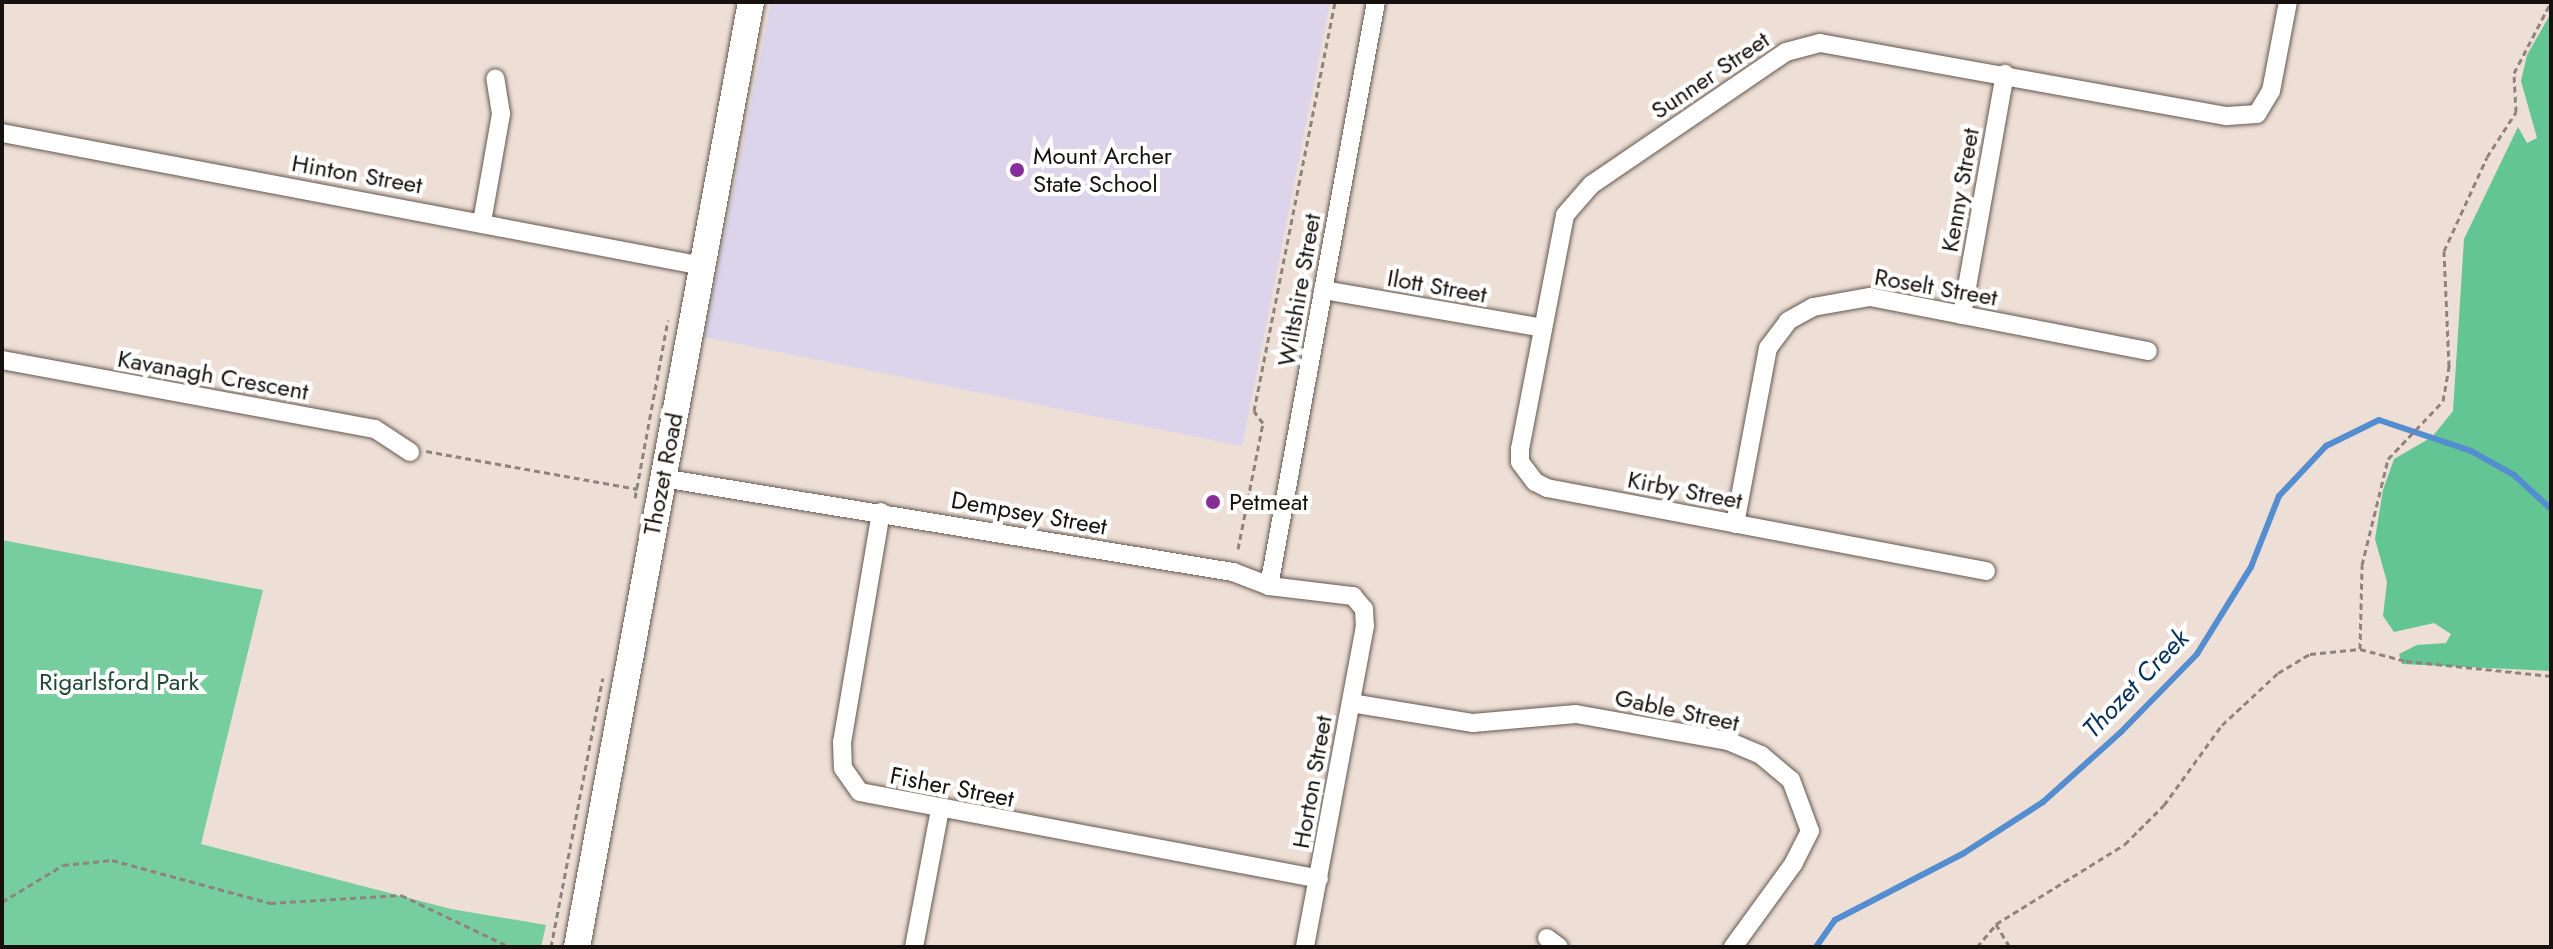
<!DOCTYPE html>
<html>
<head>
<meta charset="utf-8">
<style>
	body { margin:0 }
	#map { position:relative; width:2553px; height:949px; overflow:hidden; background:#eddfd5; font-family:Jost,sans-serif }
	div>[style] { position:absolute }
	.education>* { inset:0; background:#dbd4ea }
	.green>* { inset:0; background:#76cd9f }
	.forest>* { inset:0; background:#62c593 }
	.stream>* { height:6px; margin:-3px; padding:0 3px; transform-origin:3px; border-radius:3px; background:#558dd1 }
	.path>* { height:3px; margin-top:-1.5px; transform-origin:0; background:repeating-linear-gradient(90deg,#8e847d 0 6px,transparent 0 10px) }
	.roads { filter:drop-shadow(0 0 2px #63574f) drop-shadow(0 0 2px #63574f) }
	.street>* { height:18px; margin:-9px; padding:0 9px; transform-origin:9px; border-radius:9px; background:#fff }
	.secondary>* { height:26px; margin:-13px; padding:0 13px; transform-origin:13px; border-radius:13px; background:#fff }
	.dots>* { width:22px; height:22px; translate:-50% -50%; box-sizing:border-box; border:4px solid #fff; border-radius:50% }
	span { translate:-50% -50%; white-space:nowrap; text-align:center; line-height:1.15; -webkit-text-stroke:8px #fff; paint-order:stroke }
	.street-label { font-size:24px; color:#16110e }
	.poi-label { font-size:24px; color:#16110e }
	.left { translate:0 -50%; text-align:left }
	.park-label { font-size:24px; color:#1e4733 }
	.water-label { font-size:26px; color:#062f5a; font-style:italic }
	.frame { position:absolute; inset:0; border:4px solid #16110e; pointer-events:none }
</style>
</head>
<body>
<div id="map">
	<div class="education">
		<div style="clip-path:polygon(771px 2px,1330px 2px,1242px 446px,704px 337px)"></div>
	</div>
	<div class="green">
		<div style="clip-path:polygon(2px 540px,263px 590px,201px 844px,451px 909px,546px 925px,541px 947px,2px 947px)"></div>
	</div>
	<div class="forest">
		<div style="clip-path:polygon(2551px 13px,2551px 671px,2402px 664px,2399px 654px,2417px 645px,2446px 643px,2451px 634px,2434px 623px,2394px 632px,2383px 616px,2387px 582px,2375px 539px,2383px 490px,2394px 459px,2432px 437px,2453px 411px,2464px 239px,2518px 127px,2527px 143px,2537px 138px,2521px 81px,2527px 55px)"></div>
	</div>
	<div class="stream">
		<div style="left:1816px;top:947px;width:33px;rotate:-55deg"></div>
		<div style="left:1835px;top:920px;width:145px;rotate:-27.4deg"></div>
		<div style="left:1964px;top:853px;width:94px;rotate:-32.8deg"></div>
		<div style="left:2043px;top:802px;width:105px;rotate:-41.9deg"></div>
		<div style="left:2121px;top:732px;width:109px;rotate:-45.7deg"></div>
		<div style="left:2197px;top:654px;width:102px;rotate:-58.2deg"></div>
		<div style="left:2251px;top:567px;width:76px;rotate:-68.5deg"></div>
		<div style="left:2279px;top:496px;width:69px;rotate:-46.8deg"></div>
		<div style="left:2326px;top:446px;width:59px;rotate:-26.1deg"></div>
		<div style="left:2379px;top:420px;width:97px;rotate:18.6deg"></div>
		<div style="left:2471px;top:451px;width:49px;rotate:29.2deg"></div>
		<div style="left:2514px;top:475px;width:50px;rotate:42.6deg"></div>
	</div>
	<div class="path">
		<div style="left:426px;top:451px;width:215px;rotate:10.2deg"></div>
		<div style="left:635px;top:498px;width:181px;rotate:-79.5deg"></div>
		<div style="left:1238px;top:549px;width:128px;rotate:-78.8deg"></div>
		<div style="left:1263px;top:423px;width:15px;rotate:-127deg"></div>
		<div style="left:1254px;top:411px;width:417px;rotate:-78.8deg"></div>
		<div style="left:2360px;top:649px;width:84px;rotate:-88.6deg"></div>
		<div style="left:2362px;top:565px;width:109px;rotate:-76.2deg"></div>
		<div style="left:2388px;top:459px;width:80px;rotate:-46.5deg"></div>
		<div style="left:2443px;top:401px;width:36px;rotate:-80deg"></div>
		<div style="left:2449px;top:366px;width:115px;rotate:-92.5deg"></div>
		<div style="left:2444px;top:251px;width:103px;rotate:-65.4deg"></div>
		<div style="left:2487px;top:157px;width:54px;rotate:-57.2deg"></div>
		<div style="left:2516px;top:112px;width:39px;rotate:-93deg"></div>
		<div style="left:2514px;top:73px;width:80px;rotate:-62.5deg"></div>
		<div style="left:2px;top:902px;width:71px;rotate:-31.2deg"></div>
		<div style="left:63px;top:865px;width:49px;rotate:-5.8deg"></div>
		<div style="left:112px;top:860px;width:164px;rotate:15.2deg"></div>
		<div style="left:270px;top:903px;width:131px;rotate:-3.5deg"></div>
		<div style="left:401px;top:895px;width:121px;rotate:25.5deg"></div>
		<div style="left:1996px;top:924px;width:27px;rotate:59deg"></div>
		<div style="left:551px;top:947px;width:274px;rotate:-79.1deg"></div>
		<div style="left:1977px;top:947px;width:30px;rotate:-50deg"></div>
		<div style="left:1996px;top:924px;width:152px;rotate:-31.8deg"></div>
		<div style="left:2125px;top:844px;width:55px;rotate:-45deg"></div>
		<div style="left:2164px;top:805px;width:99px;rotate:-54.1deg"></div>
		<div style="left:2222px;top:725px;width:76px;rotate:-42.9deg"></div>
		<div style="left:2278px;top:673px;width:37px;rotate:-31deg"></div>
		<div style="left:2310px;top:654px;width:50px;rotate:-5.7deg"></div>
		<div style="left:2360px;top:649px;width:48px;rotate:14.6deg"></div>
		<div style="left:2406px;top:661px;width:146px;rotate:5.9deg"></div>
	</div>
	<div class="roads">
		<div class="street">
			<div style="left:2px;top:133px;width:714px;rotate:10.74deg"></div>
			<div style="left:482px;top:222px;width:110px;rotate:-80deg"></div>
			<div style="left:501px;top:114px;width:36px;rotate:-99deg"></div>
			<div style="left:1323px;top:290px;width:223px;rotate:9.8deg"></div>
			<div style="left:1962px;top:315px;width:245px;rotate:-79.9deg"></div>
			<div style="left:2px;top:360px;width:379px;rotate:10.5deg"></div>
			<div style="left:375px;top:429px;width:42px;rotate:33.3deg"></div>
			<div style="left:662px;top:478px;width:579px;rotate:9.35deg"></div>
			<div style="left:1233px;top:572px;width:39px;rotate:21deg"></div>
			<div style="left:1269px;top:586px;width:85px;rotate:6.8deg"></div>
			<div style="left:1353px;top:596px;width:17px;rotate:50deg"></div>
			<div style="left:1364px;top:609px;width:17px;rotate:87deg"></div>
			<div style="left:1365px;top:626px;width:327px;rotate:100.6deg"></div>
			<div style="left:881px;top:512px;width:233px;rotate:99.6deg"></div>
			<div style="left:842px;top:742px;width:26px;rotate:88deg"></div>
			<div style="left:843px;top:768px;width:29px;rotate:55deg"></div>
			<div style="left:860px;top:792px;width:467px;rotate:10.7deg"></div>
			<div style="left:1735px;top:524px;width:179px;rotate:-79.4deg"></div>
			<div style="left:1768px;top:348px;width:34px;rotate:-53deg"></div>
			<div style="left:1788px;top:321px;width:29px;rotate:-29deg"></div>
			<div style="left:1813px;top:307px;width:58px;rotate:-10deg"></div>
			<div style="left:1870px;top:297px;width:283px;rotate:11deg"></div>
			<div style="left:1986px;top:571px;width:447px;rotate:-169.3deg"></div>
			<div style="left:1547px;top:488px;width:13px;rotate:-153deg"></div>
			<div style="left:1535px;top:482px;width:25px;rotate:-127deg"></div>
			<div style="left:1520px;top:462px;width:13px;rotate:-90deg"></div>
			<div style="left:1520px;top:449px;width:238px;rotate:-79.1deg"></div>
			<div style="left:1565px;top:215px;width:40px;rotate:-49deg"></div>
			<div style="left:1591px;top:185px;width:236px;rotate:-34.3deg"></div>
			<div style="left:1786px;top:52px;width:35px;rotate:-15deg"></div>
			<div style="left:1820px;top:43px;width:413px;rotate:10.2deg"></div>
			<div style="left:2227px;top:116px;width:30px;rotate:-4deg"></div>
			<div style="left:2257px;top:114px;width:27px;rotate:-59deg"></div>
			<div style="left:2271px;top:91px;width:91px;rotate:-79.2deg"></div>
			<div style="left:1269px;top:586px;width:594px;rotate:-79.62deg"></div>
			<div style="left:1351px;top:703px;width:124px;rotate:9.3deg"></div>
			<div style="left:1473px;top:723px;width:103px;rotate:-5deg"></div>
			<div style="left:1576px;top:714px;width:154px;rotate:10.1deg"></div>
			<div style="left:1728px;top:741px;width:36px;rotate:23deg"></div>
			<div style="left:1761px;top:755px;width:39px;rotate:40deg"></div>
			<div style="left:1791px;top:780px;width:54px;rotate:69.6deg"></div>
			<div style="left:1810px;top:831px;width:36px;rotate:117deg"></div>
			<div style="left:1794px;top:863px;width:104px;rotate:126deg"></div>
			<div style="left:1547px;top:938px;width:15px;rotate:37deg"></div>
			<div style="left:914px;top:947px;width:139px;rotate:-79.3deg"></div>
		</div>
		<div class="secondary">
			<div style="left:577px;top:947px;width:961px;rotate:-79.57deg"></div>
		</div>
	</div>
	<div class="dots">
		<div style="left:1017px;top:170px;background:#862d99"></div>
		<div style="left:1213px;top:502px;background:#862d99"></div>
	</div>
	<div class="street-label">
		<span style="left:1710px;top:75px;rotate:-34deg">Sunner Street</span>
		<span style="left:357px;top:174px;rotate:10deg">Hinton Street</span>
		<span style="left:1960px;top:190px;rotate:-80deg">Kenny Street</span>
		<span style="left:1437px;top:286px;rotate:10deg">Ilott Street</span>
		<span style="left:1936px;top:287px;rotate:10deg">Roselt Street</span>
		<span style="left:1299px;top:290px;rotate:-80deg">Wiltshire Street</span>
		<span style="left:213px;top:375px;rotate:10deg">Kavanagh Crescent</span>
		<span style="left:663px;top:474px;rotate:-79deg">Thozet Road</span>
		<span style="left:1685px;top:490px;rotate:11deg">Kirby Street</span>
		<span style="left:1029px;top:513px;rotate:10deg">Dempsey Street</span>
		<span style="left:1677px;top:710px;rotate:12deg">Gable Street</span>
		<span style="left:1312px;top:782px;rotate:-80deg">Horton Street</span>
		<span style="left:952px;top:787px;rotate:11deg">Fisher Street</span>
	</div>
	<div class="poi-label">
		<span class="left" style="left:1033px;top:170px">Mount Archer<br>State School</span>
		<span class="left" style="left:1229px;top:502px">Petmeat</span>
	</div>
	<div class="park-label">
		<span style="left:119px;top:682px">Rigarlsford Park</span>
	</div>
	<div class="water-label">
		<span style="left:2136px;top:684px;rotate:-46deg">Thozet Creek</span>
	</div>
	<div class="frame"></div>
</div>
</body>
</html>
